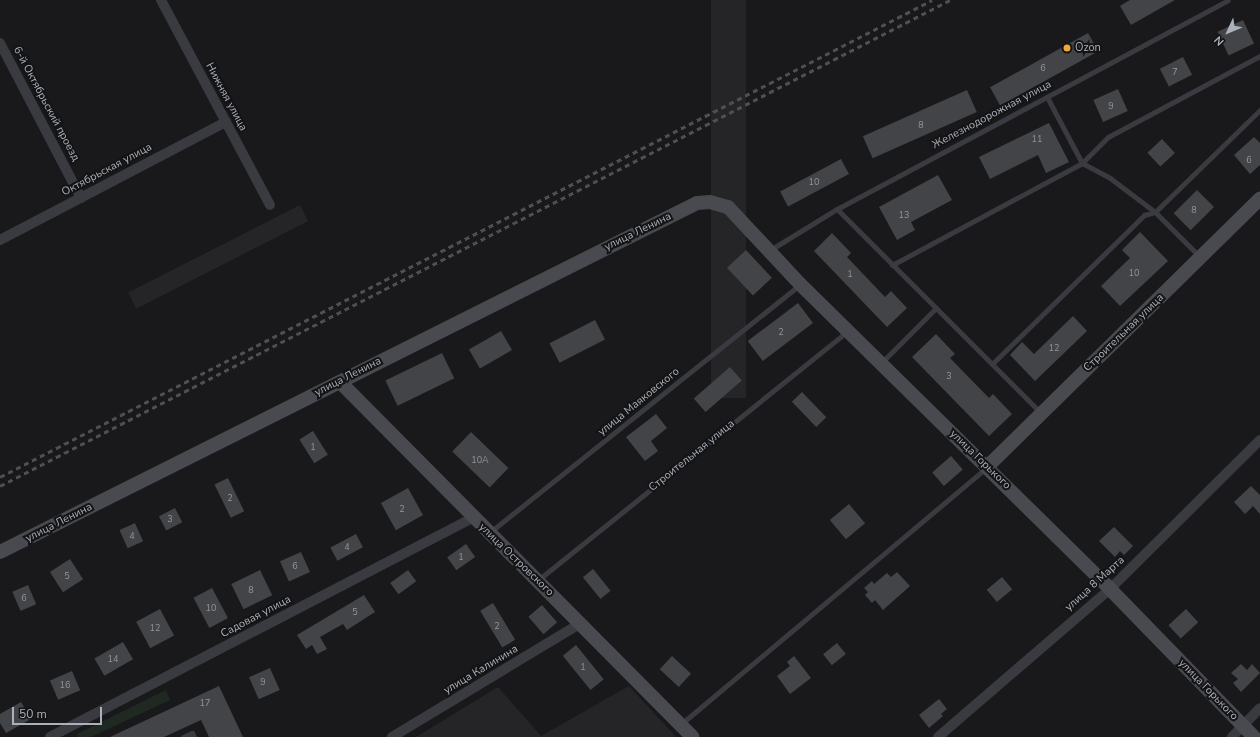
<!DOCTYPE html>
<html>
<head>
<meta charset="utf-8">
<style>
	body { margin:0 }
	#map { position:relative; width:1260px; height:737px; overflow:hidden; background:#19191b; font-family:"Nunito Sans",sans-serif }
	div>[style] { position:absolute }
	.built>* { inset:0; background:#252528; transform-origin:0 0 }
	.green>* { inset:0; background:#202921 }
	.building>* { inset:0; background:#434448; transform-origin:0 0 }
	.lane>* { height:5px; margin:-2.5px; padding:0 2.5px; transform-origin:2.5px; border-radius:2.5px; background:#3a3b40 }
	.street>* { height:10px; margin:-5px; padding:0 5px; transform-origin:5px; border-radius:5px; background:#3a3b40 }
	.secondary>* { height:14px; margin:-7px; padding:0 7px; transform-origin:7px; border-radius:7px; background:#484a50 }
	.rail>* { height:3px; margin-top:-1.5px; transform-origin:0; background:repeating-linear-gradient(90deg,#4d4f55 0 5px,transparent 0 9px) }
	.dots>* { width:11px; height:11px; translate:-50% -50%; box-sizing:border-box; border:2px solid #141416; border-radius:50% }
	span { translate:-50% -50%; white-space:nowrap; text-align:center; line-height:1.15; -webkit-text-stroke:4px #141416; paint-order:stroke }
	.number-label { font-size:9px; color:#91969e }
	.number-label span { -webkit-text-stroke-width:0 }
	.poi-label { font-size:11px; color:#abb1ba }
	.left { translate:0 -50%; text-align:left }
	.street-label { font-size:11px; color:#abb1ba }
	.north { position:absolute; left:1208px; top:12px; width:40px; height:40px; -webkit-text-stroke:3px #141416; paint-order:stroke; rotate:226deg; font-size:11px; font-weight:700; line-height:16px; text-align:center; color:#abb1ba }
	.north::after { content:''; display:block; margin:auto; width:14px; height:18px; background:#abb1ba; clip-path:polygon(50% 0,100% 100%,50% 72%,0 100%) }
	.scale { position:absolute; left:12px; top:707px; width:90px; height:18px; box-sizing:border-box; border:2px solid #abb1ba; border-top:0; padding-left:5px; font-size:12px; line-height:14px; white-space:nowrap; color:#abb1ba; -webkit-text-stroke:3px #141416; paint-order:stroke }
</style>
</head>
<body>
<div id="map">
	<div class="built">
		<div style="left:711px;top:0;width:35px;height:398px"></div>
		<div style="left:300px;top:205px;width:18px;height:193px;rotate:63deg"></div>
		<div style="clip-path:polygon(629px 686px,676px 737px,416px 737px,498px 687px,541px 736px)"></div>
	</div>
	<div class="green">
		<div style="clip-path:polygon(166px 690px,170px 700px,91px 737px,78px 737px,77px 734px)"></div>
	</div>
	<div class="building">
		<div style="clip-path:polygon(1130px 0,1175px 0,1131px 25px,1120px 6px)"></div>
		<div style="left:1243px;top:20px;width:26px;height:28px;rotate:65deg"></div>
		<div style="left:1088px;top:33px;width:21px;height:112px;rotate:61deg"></div>
		<div style="left:1183px;top:57px;width:20px;height:26px;rotate:63deg"></div>
		<div style="left:1118px;top:89px;width:24px;height:27px;rotate:66deg"></div>
		<div style="left:967px;top:90px;width:24px;height:114px;rotate:66deg"></div>
		<div style="clip-path:polygon(1049px 123px,1069px 162px,1046px 173px,1038px 155px,990px 179px,979px 157px)"></div>
		<div style="clip-path:polygon(1254px 137px,1260px 143px,1260px 165px,1250px 174px,1234px 155px)"></div>
		<div style="left:1162px;top:139px;width:19px;height:20px;rotate:47deg"></div>
		<div style="left:841px;top:159px;width:17px;height:69px;rotate:62deg"></div>
		<div style="clip-path:polygon(938px 175px,952px 200px,911px 222px,915px 230px,897px 240px,879px 207px)"></div>
		<div style="left:1197px;top:190px;width:24px;height:33px;rotate:45deg"></div>
		<div style="clip-path:polygon(1140px 232px,1168px 261px,1120px 306px,1101px 286px,1130px 258px,1122px 250px)"></div>
		<div style="clip-path:polygon(832px 233px,851px 253px,847px 257px,885px 297px,891px 291px,907px 308px,887px 327px,814px 251px)"></div>
		<div style="left:746px;top:250px;width:38px;height:26px;rotate:47deg"></div>
		<div style="left:798px;top:303px;width:25px;height:63px;rotate:53deg"></div>
		<div style="clip-path:polygon(1073px 316px,1087px 331px,1035px 381px,1010px 355px,1022px 342px,1034px 354px)"></div>
		<div style="left:595px;top:320px;width:22px;height:51px;rotate:63deg"></div>
		<div style="left:501px;top:331px;width:22px;height:37px;rotate:60deg"></div>
		<div style="clip-path:polygon(936px 334px,955px 354px,950px 358px,989px 398px,993px 394px,1012px 414px,989px 436px,912px 357px)"></div>
		<div style="left:442px;top:353px;width:28px;height:63px;rotate:64deg"></div>
		<div style="left:730px;top:367px;width:18px;height:48px;rotate:49deg"></div>
		<div style="left:802px;top:392px;width:35px;height:14px;rotate:46deg"></div>
		<div style="clip-path:polygon(656px 414px,667px 428px,651px 441px,658px 451px,645px 461px,626px 437px)"></div>
		<div style="left:313px;top:431px;width:28px;height:16px;rotate:58deg"></div>
		<div style="left:471px;top:432px;width:52px;height:27px;rotate:44deg"></div>
		<div style="left:951px;top:456px;width:18px;height:25px;rotate:49deg"></div>
		<div style="left:228px;top:478px;width:37px;height:15px;rotate:64deg"></div>
		<div style="clip-path:polygon(1251px 486px,1260px 495px,1260px 514px,1253px 506px,1245px 514px,1234px 502px)"></div>
		<div style="left:408px;top:488px;width:31px;height:31px;rotate:61deg"></div>
		<div style="left:849px;top:504px;width:25px;height:25px;rotate:50deg"></div>
		<div style="left:175px;top:508px;width:16px;height:18px;rotate:63deg"></div>
		<div style="left:135px;top:523px;width:20px;height:17px;rotate:66deg"></div>
		<div style="clip-path:polygon(1114px 527px,1133px 546px,1124px 555px,1120px 551px,1115px 557px,1099px 541px)"></div>
		<div style="left:356px;top:534px;width:15px;height:29px;rotate:62deg"></div>
		<div style="left:466px;top:544px;width:16px;height:23px;rotate:55deg"></div>
		<div style="left:301px;top:552px;width:22px;height:23px;rotate:66deg"></div>
		<div style="left:70px;top:559px;width:24px;height:24px;rotate:57deg"></div>
		<div style="left:593px;top:569px;width:28px;height:13px;rotate:51deg"></div>
		<div style="left:260px;top:570px;width:28px;height:32px;rotate:64deg"></div>
		<div style="left:408px;top:570px;width:14px;height:22px;rotate:54deg"></div>
		<div style="clip-path:polygon(897px 572px,910px 586px,883px 610px,875px 600px,872px 603px,865px 595px,868px 592px,864px 588px,872px 581px,874px 584px,887px 573px,891px 577px)"></div>
		<div style="left:1002px;top:577px;width:16px;height:20px;rotate:50deg"></div>
		<div style="left:28px;top:585px;width:21px;height:17px;rotate:67deg"></div>
		<div style="left:212px;top:588px;width:34px;height:21px;rotate:62deg"></div>
		<div style="clip-path:polygon(364px 595px,375px 612px,347px 630px,343px 624px,320px 637px,327px 649px,317px 654px,312px 645px,306px 649px,297px 635px)"></div>
		<div style="left:493px;top:603px;width:43px;height:15px;rotate:59deg"></div>
		<div style="left:542px;top:605px;width:23px;height:18px;rotate:49deg"></div>
		<div style="left:160px;top:609px;width:30px;height:27px;rotate:62deg"></div>
		<div style="left:1186px;top:609px;width:18px;height:24px;rotate:47deg"></div>
		<div style="left:123px;top:642px;width:20px;height:33px;rotate:60deg"></div>
		<div style="left:837px;top:643px;width:14px;height:18px;rotate:51deg"></div>
		<div style="left:576px;top:645px;width:44px;height:17px;rotate:51deg"></div>
		<div style="left:672px;top:656px;width:26px;height:18px;rotate:43deg"></div>
		<div style="clip-path:polygon(794px 656px,811px 678px,790px 694px,777px 676px,790px 666px,787px 662px)"></div>
		<div style="clip-path:polygon(1241px 664px,1247px 670px,1252px 664px,1260px 673px,1241px 692px,1233px 683px,1238px 679px,1231px 673px)"></div>
		<div style="left:270px;top:668px;width:24px;height:23px;rotate:66deg"></div>
		<div style="left:72px;top:671px;width:21px;height:24px;rotate:67deg"></div>
		<div style="clip-path:polygon(219px 686px,243px 737px,209px 737px,201px 720px,164px 737px,110px 737px)"></div>
		<div style="clip-path:polygon(939px 699px,947px 709px,941px 714px,943px 716px,929px 728px,919px 715px)"></div>
		<div style="clip-path:polygon(21px 702px,31px 719px,6px 733px,0 723px,0 714px)"></div>
	</div>
	<div class="lane">
		<div style="left:1047px;top:97px;width:75px;rotate:62.1deg"></div>
		<div style="left:1082px;top:163px;width:32px;rotate:28deg"></div>
		<div style="left:1110px;top:178px;width:56px;rotate:37.1deg"></div>
		<div style="left:1155px;top:212px;width:62px;rotate:45deg"></div>
		<div style="left:837px;top:209px;width:287px;rotate:45deg"></div>
		<div style="left:770px;top:250px;width:79px;rotate:-31.5deg"></div>
		<div style="left:837px;top:209px;width:443px;rotate:-28.1deg"></div>
		<div style="left:892px;top:265px;width:216px;rotate:-28.2deg"></div>
		<div style="left:1082px;top:163px;width:37px;rotate:-45deg"></div>
		<div style="left:1108px;top:137px;width:172px;rotate:-28.1deg"></div>
		<div style="left:881px;top:363px;width:78px;rotate:-45deg"></div>
		<div style="left:992px;top:364px;width:213px;rotate:-44.4deg"></div>
		<div style="left:1144px;top:215px;width:11px;rotate:-15deg"></div>
		<div style="left:1155px;top:212px;width:146px;rotate:-44.2deg"></div>
		<div style="left:490px;top:532px;width:396px;rotate:-38.6deg"></div>
		<div style="left:538px;top:580px;width:396px;rotate:-38.8deg"></div>
		<div style="left:681px;top:724px;width:398px;rotate:-40deg"></div>
		<div style="left:183px;top:737px;width:10px;rotate:-24deg"></div>
		<div style="left:192px;top:733px;width:4px;rotate:63deg"></div>
	</div>
	<div class="street">
		<div style="left:161px;top:0;width:232px;rotate:62deg"></div>
		<div style="left:0;top:43px;width:175px;rotate:62.4deg"></div>
		<div style="left:0;top:240px;width:255px;rotate:-27.6deg"></div>
		<div style="left:50px;top:737px;width:475px;rotate:-27.4deg"></div>
		<div style="left:392px;top:737px;width:221px;rotate:-31.1deg"></div>
		<div style="left:938px;top:737px;width:227px;rotate:-40.7deg"></div>
		<div style="left:1110px;top:589px;width:211px;rotate:-44.8deg"></div>
		<div style="left:1232px;top:737px;width:40px;rotate:-46deg"></div>
	</div>
	<div class="secondary">
		<div style="left:340px;top:382px;width:500px;rotate:45.2deg"></div>
		<div style="left:987px;top:467px;width:383px;rotate:-44.5deg"></div>
		<div style="left:0;top:552px;width:779px;rotate:-26.6deg"></div>
		<div style="left:697px;top:203px;width:13px;rotate:-4deg"></div>
		<div style="left:710px;top:202px;width:19px;rotate:16deg"></div>
		<div style="left:728px;top:207px;width:105px;rotate:46.9deg"></div>
		<div style="left:800px;top:284px;width:435px;rotate:44.5deg"></div>
		<div style="left:1110px;top:589px;width:206px;rotate:45.8deg"></div>
	</div>
	<div class="rail">
		<div style="left:0;top:477px;width:1047px;rotate:-27.1deg"></div>
		<div style="left:0;top:486px;width:1067px;rotate:-27.09deg"></div>
	</div>
	<div class="dots">
		<div style="left:1067px;top:48px;background:#f2a639"></div>
	</div>
	<div class="number-label">
		<span style="left:1043px;top:68px">6</span>
		<span style="left:1175px;top:72px">7</span>
		<span style="left:1111px;top:106px">9</span>
		<span style="left:921px;top:125px">8</span>
		<span style="left:1037px;top:139px">11</span>
		<span style="left:1249px;top:160px">6</span>
		<span style="left:814px;top:182px">10</span>
		<span style="left:1194px;top:210px">8</span>
		<span style="left:904px;top:215px">13</span>
		<span style="left:1134px;top:273px">10</span>
		<span style="left:850px;top:274px">1</span>
		<span style="left:781px;top:332px">2</span>
		<span style="left:1054px;top:348px">12</span>
		<span style="left:949px;top:376px">3</span>
		<span style="left:313px;top:447px">1</span>
		<span style="left:480px;top:460px">10А</span>
		<span style="left:230px;top:498px">2</span>
		<span style="left:402px;top:509px">2</span>
		<span style="left:170px;top:519px">3</span>
		<span style="left:132px;top:536px">4</span>
		<span style="left:347px;top:547px">4</span>
		<span style="left:461px;top:557px">1</span>
		<span style="left:295px;top:566px">6</span>
		<span style="left:67px;top:576px">5</span>
		<span style="left:251px;top:590px">8</span>
		<span style="left:24px;top:598px">6</span>
		<span style="left:211px;top:608px">10</span>
		<span style="left:355px;top:612px">5</span>
		<span style="left:497px;top:626px">2</span>
		<span style="left:155px;top:628px">12</span>
		<span style="left:113px;top:659px">14</span>
		<span style="left:583px;top:667px">1</span>
		<span style="left:263px;top:682px">9</span>
		<span style="left:65px;top:685px">16</span>
		<span style="left:205px;top:703px">17</span>
	</div>
	<div class="poi-label">
		<span class="left" style="left:1075px;top:48px">Ozon</span>
	</div>
	<div class="street-label">
		<span style="left:226px;top:97px;rotate:62deg">Нижняя улица</span>
		<span style="left:46px;top:104px;rotate:62deg">6-й Октябрьский проезд</span>
		<span style="left:992px;top:115px;rotate:-28deg">Железнодорожная улица</span>
		<span style="left:107px;top:170px;rotate:-28deg">Октябрьская улица</span>
		<span style="left:638px;top:232px;rotate:-26deg">улица Ленина</span>
		<span style="left:1124px;top:333px;rotate:-44deg">Строительная улица</span>
		<span style="left:348px;top:377px;rotate:-27deg">улица Ленина</span>
		<span style="left:639px;top:402px;rotate:-39deg">улица Маяковского</span>
		<span style="left:692px;top:456px;rotate:-39deg">Строительная улица</span>
		<span style="left:980px;top:460px;rotate:44deg">улица Горького</span>
		<span style="left:59px;top:523px;rotate:-27deg">улица Ленина</span>
		<span style="left:516px;top:560px;rotate:44deg">улица Островского</span>
		<span style="left:1095px;top:584px;rotate:-42deg">улица 8 Марта</span>
		<span style="left:256px;top:617px;rotate:-28deg">Садовая улица</span>
		<span style="left:481px;top:670px;rotate:-31deg">улица Калинина</span>
		<span style="left:1208px;top:690px;rotate:46deg">улица Горького</span>
	</div>
	<div class="north">N</div>
	<div class="scale">50 m</div>
</div>
</body>
</html>
